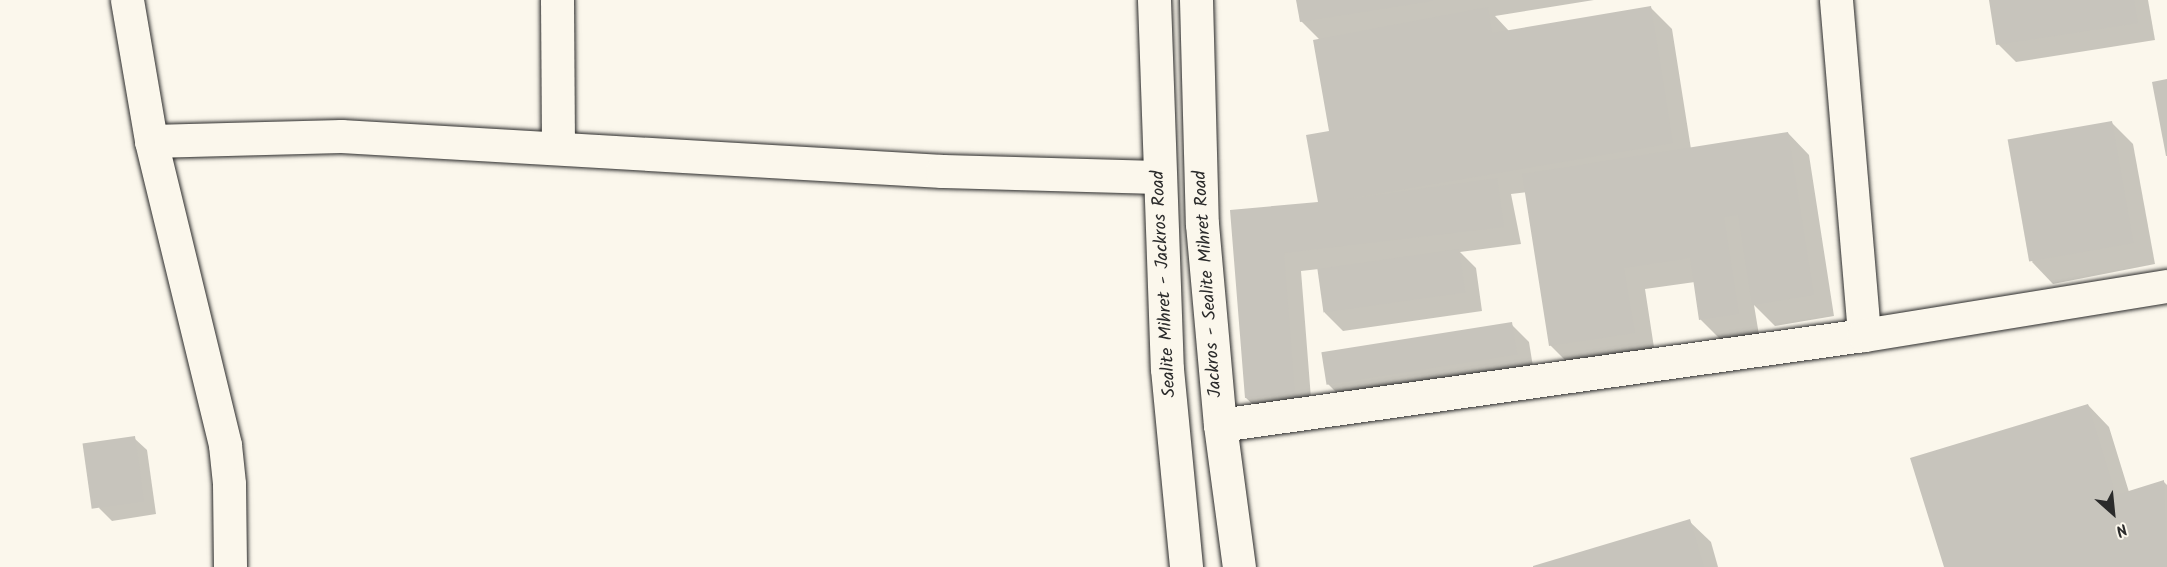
<!DOCTYPE html>
<html>
<head>
<meta charset="utf-8">
<style>
	body { margin:0 }
	#map { position:relative; width:2167px; height:567px; overflow:hidden; background:#fbf7ec; font-family:Kalam,sans-serif }
	div>[style] { position:absolute }
	.shadow>* { inset:0; background:#0003 }
	.building>* { inset:0; background:#c7c4bc; transform-origin:0 0 }
	.roads { filter:drop-shadow(0 0 2px #2b2b2b) drop-shadow(0 0 2px #2b2b2b) }
	.minor>* { height:33px; margin:-16.5px; padding:0 16.5px; transform-origin:16.5px; border-radius:16.5px; background:#fbf7ec }
	.major>* { height:33px; margin:-16.5px; padding:0 16.5px; transform-origin:16.5px; border-radius:16.5px; background:#fbf7ec }
	span { translate:-50% -50%; white-space:nowrap; text-align:center; line-height:1.15; -webkit-text-stroke:6px #fbf7ec; paint-order:stroke }
	.street-label { font-size:18px; color:#2b2b2b }
	.north { position:absolute; left:2083px; top:483px; width:60px; height:60px; -webkit-text-stroke:4px #fbf7ec; paint-order:stroke; rotate:153deg; font-size:16px; font-weight:700; line-height:24px; text-align:center; color:#2b2b2b }
	.north::after { content:''; display:block; margin:auto; width:21px; height:27px; background:#2b2b2b; clip-path:polygon(50% 0,100% 100%,50% 72%,0 100%) }
</style>
</head>
<body>
<div id="map">
	<div class="shadow">
		<div style="clip-path:polygon(1298px 0,1594px 0,1495px 16px,1509px 31px,1651px 8px,1672px 29px,1691px 149px,1788px 133px,1809px 155px,1834px 316px,1775px 326px,1754px 305px,1759px 335px,1722px 341px,1701px 320px,1695px 282px,1645px 289px,1655px 354px,1572px 367px,1551px 346px,1527px 192px,1511px 194px,1521px 244px,1460px 252px,1476px 268px,1482px 311px,1343px 331px,1325px 313px,1319px 269px,1301px 271px,1312px 411px,1264px 415px,1246px 398px,1231px 211px,1321px 204px,1331px 132px,1320px 40px,1301px 21px)"></div>
		<div style="clip-path:polygon(1991px 0,2148px 0,2155px 40px,2016px 62px,1998px 44px)"></div>
		<div style="clip-path:polygon(2111px 122px,2133px 144px,2155px 264px,2053px 284px,2032px 262px)"></div>
		<div style="clip-path:polygon(1511px 324px,1529px 342px,1534px 373px,1346px 402px,1328px 384px)"></div>
		<div style="clip-path:polygon(2088px 405px,2109px 427px,2129px 492px,2164px 482px,2167px 485px,2167px 567px,1945px 567px)"></div>
		<div style="clip-path:polygon(134px 438px,147px 450px,156px 514px,112px 521px,99px 508px)"></div>
		<div style="clip-path:polygon(1689px 521px,1711px 542px,1718px 567px,1537px 567px)"></div>
	</div>
	<div class="building">
		<div style="clip-path:polygon(1296px 0,1433px 0,1433px 1px,1300px 22px)"></div>
		<div style="clip-path:polygon(1989px 0,2134px 0,2138px 23px,1996px 45px)"></div>
		<div style="clip-path:polygon(1651px 6px,1673px 143px,1341px 200px,1497px 178px,1504px 227px,1284px 253px,1295px 394px,1245px 398px,1230px 210px,1318px 202px,1306px 135px,1329px 131px,1313px 40px,1488px 7px,1492px 33px)"></div>
		<div style="clip-path:polygon(2167px 79px,2167px 156px,2166px 156px,2152px 82px)"></div>
		<div style="left:2112px;top:121px;width:124px;height:106px;rotate:80deg"></div>
		<div style="clip-path:polygon(1788px 132px,1814px 295px,1752px 305px,1738px 215px,1724px 217px,1739px 314px,1699px 320px,1690px 258px,1624px 268px,1635px 333px,1549px 346px,1522px 174px)"></div>
		<div style="left:1459px;top:249px;width:44px;height:143px;rotate:82deg"></div>
		<div style="left:1512px;top:322px;width:33px;height:193px;rotate:81deg"></div>
		<div style="clip-path:polygon(2088px 404px,2116px 495px,2164px 480px,2167px 567px,1944px 567px,1910px 458px)"></div>
		<div style="left:135px;top:436px;width:66px;height:53px;rotate:82deg"></div>
		<div style="clip-path:polygon(1690px 519px,1704px 567px,1533px 567px,1533px 566px)"></div>
	</div>
	<div class="roads">
		<div class="minor">
			<div style="left:127px;top:0;width:143px;rotate:80.3deg"></div>
			<div style="left:151px;top:141px;width:313px;rotate:76.3deg"></div>
			<div style="left:225px;top:445px;width:39px;rotate:84deg"></div>
			<div style="left:229px;top:484px;width:83px;rotate:89.3deg"></div>
			<div style="left:557px;top:0;width:147px;rotate:89.6deg"></div>
			<div style="left:1836px;top:0;width:336px;rotate:85.2deg"></div>
			<div style="left:151px;top:141px;width:190px;rotate:-1.5deg"></div>
			<div style="left:341px;top:136px;width:602px;rotate:3.33deg"></div>
			<div style="left:942px;top:171px;width:217px;rotate:1.6deg"></div>
			<div style="left:1220px;top:425px;width:650px;rotate:-7.96deg"></div>
			<div style="left:1864px;top:335px;width:307px;rotate:-9.2deg"></div>
		</div>
		<div class="major">
			<div style="left:1154px;top:0;width:369px;rotate:88deg"></div>
			<div style="left:1167px;top:369px;width:199px;rotate:84.5deg"></div>
			<div style="left:1196px;top:0;width:224px;rotate:88.5deg"></div>
			<div style="left:1202px;top:224px;width:202px;rotate:84.9deg"></div>
			<div style="left:1220px;top:425px;width:143px;rotate:82.4deg"></div>
		</div>
	</div>
	<div class="street-label">
		<span style="left:1165px;top:284px;rotate:-93deg">Sealite Mihret - Jackros Road</span>
		<span style="left:1209px;top:284px;rotate:-94deg">Jackros - Sealite Mihret Road</span>
	</div>
	<div class="north">N</div>
</div>
</body>
</html>
